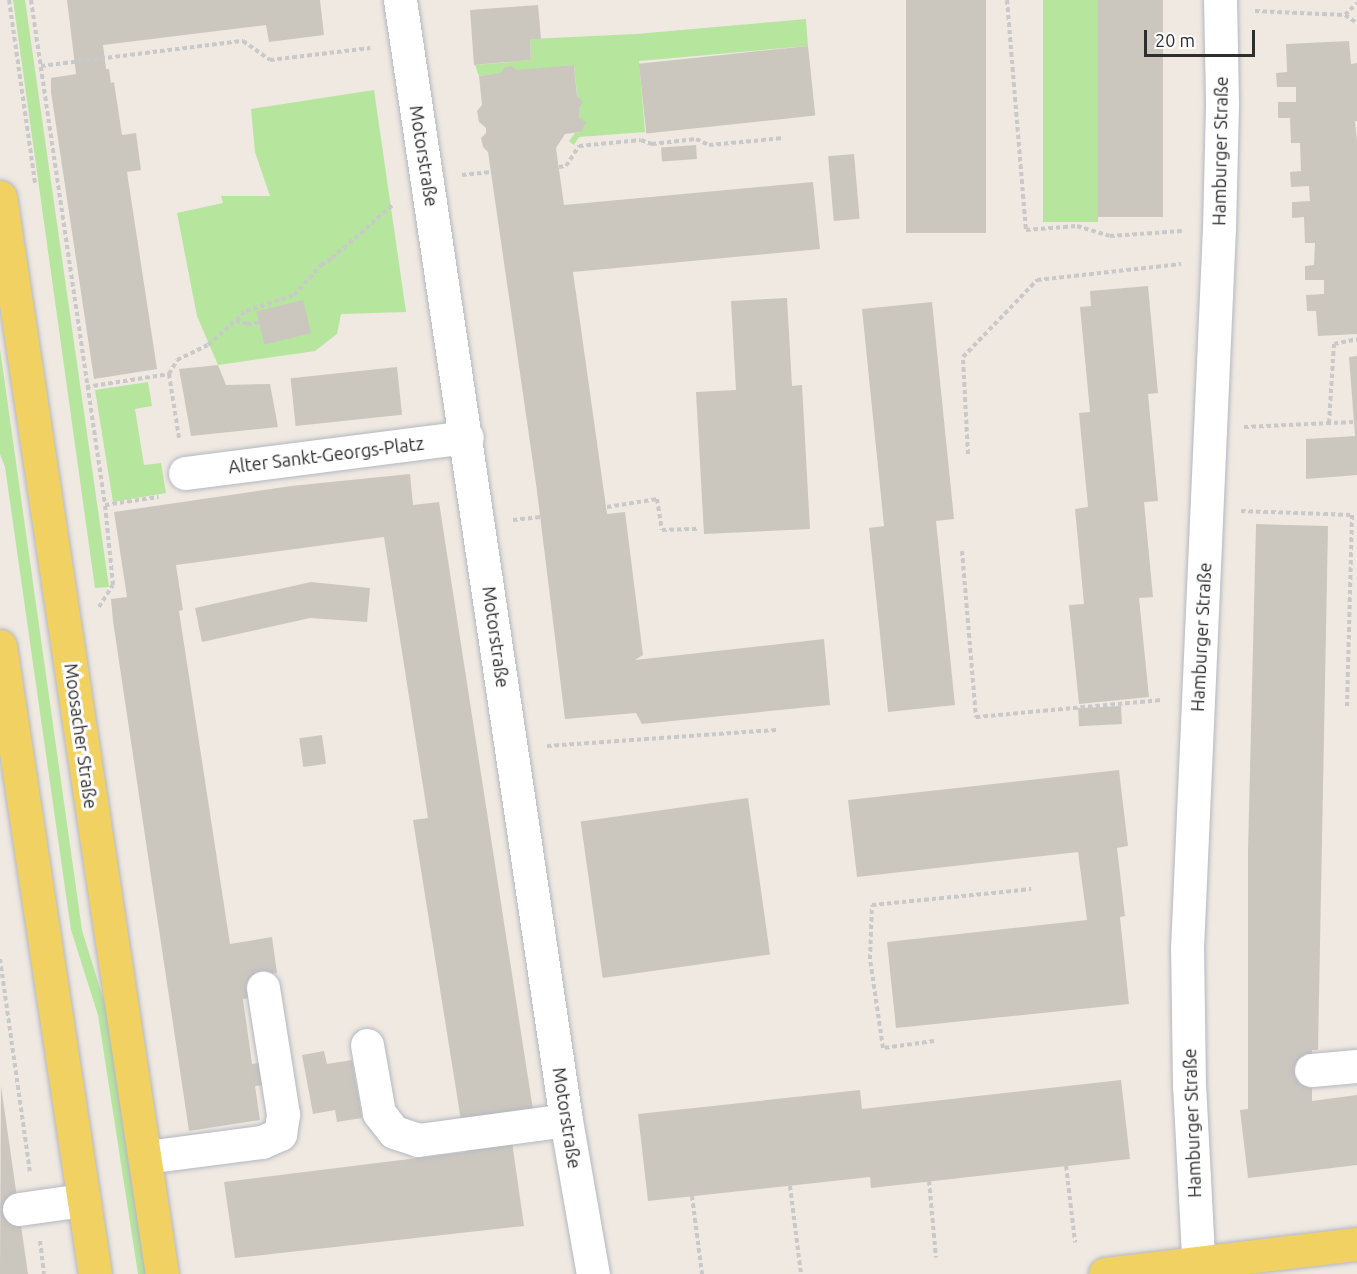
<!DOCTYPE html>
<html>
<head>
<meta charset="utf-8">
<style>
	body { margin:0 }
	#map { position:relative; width:1357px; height:1274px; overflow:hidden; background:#efe9e1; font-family:Ubuntu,sans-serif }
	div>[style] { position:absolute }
	.green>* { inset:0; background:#b6e59e; transform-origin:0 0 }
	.building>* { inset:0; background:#cbc7bf; transform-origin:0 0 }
	.path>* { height:4px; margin-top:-2px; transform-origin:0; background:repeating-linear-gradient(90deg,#c9c9c9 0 4.5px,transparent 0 7.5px) }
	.roads { filter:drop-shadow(0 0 2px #b4b7c1) drop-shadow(0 0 2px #b4b7c1) }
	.minor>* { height:33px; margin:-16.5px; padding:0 16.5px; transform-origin:16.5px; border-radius:16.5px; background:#fff }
	.major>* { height:33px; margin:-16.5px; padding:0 16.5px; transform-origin:16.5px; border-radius:16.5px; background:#f2d163 }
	span { translate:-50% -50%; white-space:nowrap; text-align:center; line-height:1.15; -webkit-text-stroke:6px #fff; paint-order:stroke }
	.street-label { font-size:18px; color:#2e2e2e }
	.scale { position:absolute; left:1144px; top:30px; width:111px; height:27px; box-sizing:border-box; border:3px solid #2e2e2e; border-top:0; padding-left:8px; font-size:18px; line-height:21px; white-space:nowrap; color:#2e2e2e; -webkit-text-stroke:4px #fff; paint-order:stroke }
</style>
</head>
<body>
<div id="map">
	<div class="green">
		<div style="clip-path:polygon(13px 0,25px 0,109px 587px,95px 588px)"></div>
		<div style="left:1043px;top:0;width:55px;height:222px"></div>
		<div style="clip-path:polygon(806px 19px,808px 46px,639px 61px,645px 132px,579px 137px,574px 145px,569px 141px,575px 133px,581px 132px,574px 65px,479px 76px,475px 65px,531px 60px,530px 39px,636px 34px)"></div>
		<div style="clip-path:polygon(374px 90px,406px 312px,341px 314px,337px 334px,315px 351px,218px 365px,197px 316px,177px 213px,223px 203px,221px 196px,270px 196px,255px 152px,251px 109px)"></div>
		<div style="clip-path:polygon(0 349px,82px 930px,110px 1021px,147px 1274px,138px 1274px,98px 1015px,71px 930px,5px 467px,0 454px)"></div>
		<div style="clip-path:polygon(148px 382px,152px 406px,135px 409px,144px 465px,161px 463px,166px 493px,113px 502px,95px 390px)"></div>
	</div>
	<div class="building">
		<div style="clip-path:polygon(67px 0,320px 0,324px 35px,269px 42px,266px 25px,103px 45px,106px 69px,109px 69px,111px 83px,114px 82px,122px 135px,136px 133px,141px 170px,127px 172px,157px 369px,94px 379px,51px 92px,51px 78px,76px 74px)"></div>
		<div style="left:906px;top:0;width:80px;height:233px"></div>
		<div style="left:1098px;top:0;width:65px;height:217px"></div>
		<div style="clip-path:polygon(538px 5px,541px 39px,530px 39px,531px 60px,474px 65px,470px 10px)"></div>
		<div style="clip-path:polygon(1349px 41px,1351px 64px,1357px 63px,1357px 121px,1355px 121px,1357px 141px,1357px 334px,1318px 336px,1316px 311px,1307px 311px,1306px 295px,1324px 294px,1324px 280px,1305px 280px,1305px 266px,1314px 265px,1315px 243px,1305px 243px,1304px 217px,1292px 218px,1292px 202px,1310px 201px,1309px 186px,1291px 187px,1290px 172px,1301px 171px,1300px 143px,1291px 143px,1290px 118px,1278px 118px,1278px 102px,1296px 102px,1296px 87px,1277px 87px,1276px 73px,1287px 72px,1286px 44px)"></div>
		<div style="left:808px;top:46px;width:70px;height:170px;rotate:84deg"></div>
		<div style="clip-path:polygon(574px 65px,577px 96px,583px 102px,579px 108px,579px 117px,586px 122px,581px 132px,565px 134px,556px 148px,564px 205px,813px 182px,820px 249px,573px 272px,607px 514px,625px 512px,643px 655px,635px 660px,824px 639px,830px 705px,642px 724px,636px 713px,565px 719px,537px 491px,488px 152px,483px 147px,481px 138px,486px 133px,486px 128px,479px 122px,477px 111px,482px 105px,479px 76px,501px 73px,505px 67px,512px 66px,517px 70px)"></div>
		<div style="left:696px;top:145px;width:14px;height:35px;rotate:86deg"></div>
		<div style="left:854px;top:154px;width:65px;height:26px;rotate:85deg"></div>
		<div style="clip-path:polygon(1148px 286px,1158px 393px,1148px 394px,1158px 501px,1144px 502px,1153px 597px,1139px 598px,1149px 697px,1079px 704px,1069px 605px,1084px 604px,1075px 509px,1088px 507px,1079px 413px,1090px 412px,1080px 307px,1091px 306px,1090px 291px)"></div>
		<div style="clip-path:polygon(787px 298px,792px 386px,802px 385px,810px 529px,704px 534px,696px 392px,736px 390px,731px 301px)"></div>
		<div style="left:303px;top:300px;width:34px;height:48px;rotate:76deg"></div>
		<div style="clip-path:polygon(932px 302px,954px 519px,936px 521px,955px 705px,888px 712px,869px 528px,884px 526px,862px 309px)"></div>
		<div style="clip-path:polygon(1357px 356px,1357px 475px,1306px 479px,1306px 439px,1355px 436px,1349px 357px)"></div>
		<div style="clip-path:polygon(218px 365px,226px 385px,270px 384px,278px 427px,191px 436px,179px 369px)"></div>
		<div style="left:397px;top:367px;width:48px;height:107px;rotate:84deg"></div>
		<div style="clip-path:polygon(410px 474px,413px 505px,439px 502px,533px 1110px,508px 1114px,524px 1226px,235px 1258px,224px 1182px,466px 1152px,413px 820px,428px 818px,384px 537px,176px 565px,183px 610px,179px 611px,230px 944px,272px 937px,277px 973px,252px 976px,255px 997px,243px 999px,252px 1064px,265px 1062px,268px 1085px,255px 1086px,260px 1120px,189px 1131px,113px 621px,111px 599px,127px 597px,114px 512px,291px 486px)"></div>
		<div style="clip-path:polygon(1256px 524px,1328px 526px,1318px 1050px,1312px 1050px,1312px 1101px,1357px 1095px,1357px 1165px,1248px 1178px,1240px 1110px,1248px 1109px,1248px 851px)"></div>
		<div style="clip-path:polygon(311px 582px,370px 588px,367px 622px,310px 618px,202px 642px,195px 608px)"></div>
		<div style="left:1121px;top:706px;width:18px;height:43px;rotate:87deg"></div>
		<div style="left:322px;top:735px;width:29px;height:23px;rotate:82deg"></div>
		<div style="clip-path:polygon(1119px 770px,1128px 846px,1117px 848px,1125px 916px,1120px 917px,1129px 1004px,896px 1028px,887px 942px,1087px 920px,1078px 852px,857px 877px,848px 800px)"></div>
		<div style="left:748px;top:798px;width:158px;height:169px;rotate:82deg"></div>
		<div style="clip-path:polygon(324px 1051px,327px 1064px,352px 1060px,362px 1118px,337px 1122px,335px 1110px,313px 1114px,302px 1055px)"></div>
		<div style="clip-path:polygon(1121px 1080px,1130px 1159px,871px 1188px,870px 1177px,648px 1201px,638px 1114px,860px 1090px,862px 1109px)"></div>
		<div style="clip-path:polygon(1px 1086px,28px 1274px,0 1274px)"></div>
	</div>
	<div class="path">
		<div style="left:9px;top:0;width:185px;rotate:81.9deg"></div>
		<div style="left:31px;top:0;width:510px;rotate:81.66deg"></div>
		<div style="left:1007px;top:0;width:231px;rotate:85.3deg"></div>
		<div style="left:1026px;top:230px;width:51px;rotate:-4.5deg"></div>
		<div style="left:1077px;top:226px;width:34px;rotate:17deg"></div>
		<div style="left:1110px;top:236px;width:72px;rotate:-4deg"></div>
		<div style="left:1255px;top:11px;width:90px;rotate:2.5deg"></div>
		<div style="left:1345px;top:15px;width:17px;rotate:-45deg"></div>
		<div style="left:1345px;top:15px;width:14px;rotate:34deg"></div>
		<div style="left:41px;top:66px;width:204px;rotate:-7.1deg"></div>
		<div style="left:243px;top:41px;width:33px;rotate:35deg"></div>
		<div style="left:270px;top:60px;width:101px;rotate:-6.8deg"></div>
		<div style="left:559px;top:167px;width:7px;rotate:-8deg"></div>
		<div style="left:566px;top:166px;width:24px;rotate:-57deg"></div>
		<div style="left:579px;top:146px;width:62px;rotate:-5.5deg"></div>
		<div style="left:641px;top:140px;width:12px;rotate:20deg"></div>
		<div style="left:652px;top:144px;width:44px;rotate:-6.5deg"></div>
		<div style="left:696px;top:139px;width:14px;rotate:25deg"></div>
		<div style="left:709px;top:145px;width:75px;rotate:-5.3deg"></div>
		<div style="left:462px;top:175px;width:29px;rotate:-6deg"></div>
		<div style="left:236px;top:320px;width:12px;rotate:20deg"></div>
		<div style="left:247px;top:324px;width:12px;rotate:-5deg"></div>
		<div style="left:169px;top:374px;width:65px;rotate:81.1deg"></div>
		<div style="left:86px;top:387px;width:84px;rotate:-8.9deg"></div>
		<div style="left:169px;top:374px;width:16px;rotate:-60deg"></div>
		<div style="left:177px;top:360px;width:34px;rotate:-26deg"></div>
		<div style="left:208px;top:345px;width:51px;rotate:-41.8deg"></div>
		<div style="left:246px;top:311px;width:51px;rotate:-18.4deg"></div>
		<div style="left:294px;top:295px;width:40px;rotate:-48deg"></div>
		<div style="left:321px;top:265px;width:13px;rotate:-32deg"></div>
		<div style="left:332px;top:258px;width:82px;rotate:-41.1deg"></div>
		<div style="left:1329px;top:423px;width:79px;rotate:-86.4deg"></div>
		<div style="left:1334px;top:344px;width:24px;rotate:-12deg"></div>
		<div style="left:1244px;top:427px;width:110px;rotate:-2.6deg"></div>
		<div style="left:968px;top:454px;width:97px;rotate:-93deg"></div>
		<div style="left:963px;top:357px;width:107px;rotate:-46.1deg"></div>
		<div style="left:1037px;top:280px;width:145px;rotate:-6.3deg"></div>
		<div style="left:607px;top:507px;width:51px;rotate:-9.1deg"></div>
		<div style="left:657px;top:499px;width:31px;rotate:81deg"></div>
		<div style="left:662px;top:530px;width:36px;rotate:-2deg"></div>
		<div style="left:1241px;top:511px;width:111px;rotate:2.1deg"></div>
		<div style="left:1352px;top:515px;width:191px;rotate:91.5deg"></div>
		<div style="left:513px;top:520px;width:28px;rotate:-6deg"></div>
		<div style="left:962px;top:551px;width:167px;rotate:85.2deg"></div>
		<div style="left:976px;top:717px;width:187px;rotate:-5.2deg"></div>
		<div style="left:99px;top:607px;width:26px;rotate:-58deg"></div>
		<div style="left:113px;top:585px;width:80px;rotate:-95.7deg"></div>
		<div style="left:105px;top:505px;width:54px;rotate:-8.6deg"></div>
		<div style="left:547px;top:746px;width:230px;rotate:-4deg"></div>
		<div style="left:0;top:959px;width:215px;rotate:82deg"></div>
		<div style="left:934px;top:1041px;width:51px;rotate:172.2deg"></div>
		<div style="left:883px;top:1048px;width:90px;rotate:-98.3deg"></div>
		<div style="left:870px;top:959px;width:54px;rotate:-87.9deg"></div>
		<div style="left:872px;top:905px;width:160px;rotate:-5.7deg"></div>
		<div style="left:1066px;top:1166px;width:77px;rotate:83.2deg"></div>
		<div style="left:929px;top:1181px;width:77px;rotate:84.8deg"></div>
		<div style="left:790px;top:1186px;width:89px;rotate:82.9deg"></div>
		<div style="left:692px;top:1196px;width:79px;rotate:82.7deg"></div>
		<div style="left:40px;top:1241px;width:33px;rotate:83deg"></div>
	</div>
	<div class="roads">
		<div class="minor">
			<div style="left:400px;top:0;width:1132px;rotate:81.57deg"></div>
			<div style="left:566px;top:1120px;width:156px;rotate:80.1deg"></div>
			<div style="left:185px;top:473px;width:284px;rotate:-7.3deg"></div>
			<div style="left:367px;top:1045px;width:69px;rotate:80deg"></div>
			<div style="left:379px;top:1113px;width:24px;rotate:52deg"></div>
			<div style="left:394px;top:1132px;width:25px;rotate:18deg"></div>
			<div style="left:418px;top:1140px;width:149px;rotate:-7.7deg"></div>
			<div style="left:1311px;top:1070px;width:46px;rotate:-5deg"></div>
			<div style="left:146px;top:1157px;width:117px;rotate:-7.4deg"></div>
			<div style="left:262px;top:1142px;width:20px;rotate:-24deg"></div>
			<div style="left:280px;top:1134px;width:20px;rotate:-81deg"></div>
			<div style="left:283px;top:1114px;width:128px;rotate:-99deg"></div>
			<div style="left:19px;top:1209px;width:65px;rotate:-8deg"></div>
			<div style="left:1199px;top:1274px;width:188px;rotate:-93deg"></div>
			<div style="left:1189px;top:1086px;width:137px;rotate:-90.8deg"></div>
			<div style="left:1187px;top:949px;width:722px;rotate:-87.46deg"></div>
			<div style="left:1219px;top:228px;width:127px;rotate:-88.6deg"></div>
			<div style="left:1222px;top:101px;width:101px;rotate:-91.1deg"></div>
		</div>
		<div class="major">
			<div style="left:0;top:197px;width:1089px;rotate:81.45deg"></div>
			<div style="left:0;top:646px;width:635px;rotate:81.4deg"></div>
			<div style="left:1105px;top:1274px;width:254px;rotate:-6.8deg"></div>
		</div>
	</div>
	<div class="street-label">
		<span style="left:1220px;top:151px;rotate:-89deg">Hamburger Straße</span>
		<span style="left:424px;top:156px;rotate:81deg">Motorstraße</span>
		<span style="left:326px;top:455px;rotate:-7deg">Alter Sankt-Georgs-Platz</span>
		<span style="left:496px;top:637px;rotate:82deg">Motorstraße</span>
		<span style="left:1201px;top:637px;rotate:-87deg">Hamburger Straße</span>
		<span style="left:81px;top:736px;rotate:82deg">Moosacher Straße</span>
		<span style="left:567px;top:1118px;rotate:81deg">Motorstraße</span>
		<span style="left:1192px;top:1123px;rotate:-92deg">Hamburger Straße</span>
	</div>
	<div class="scale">20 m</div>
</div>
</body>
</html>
